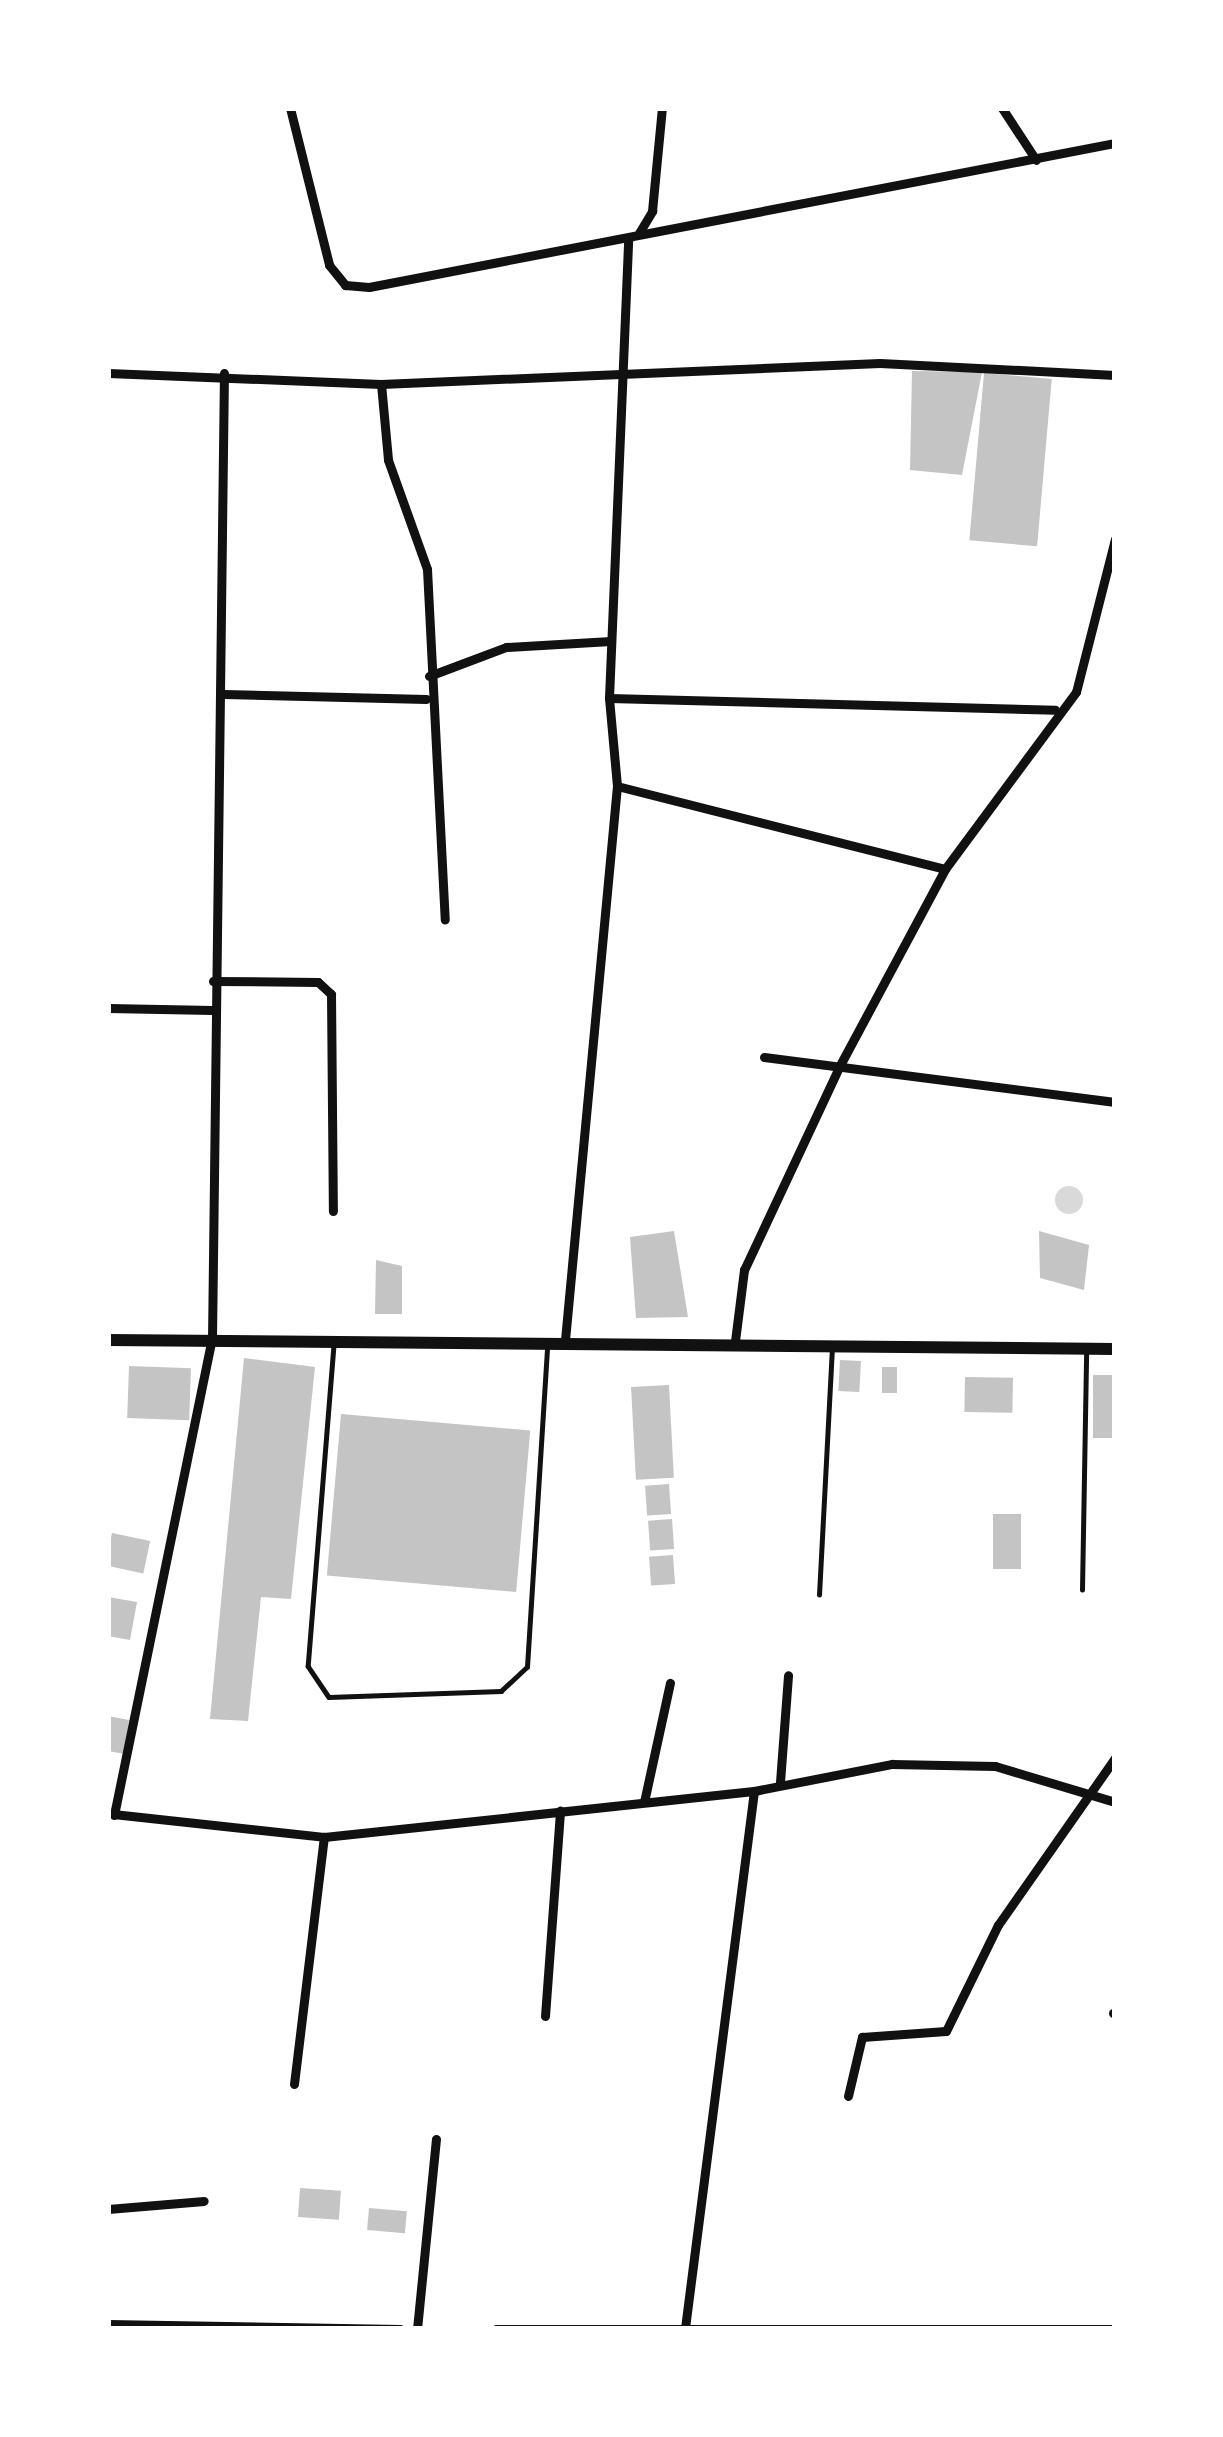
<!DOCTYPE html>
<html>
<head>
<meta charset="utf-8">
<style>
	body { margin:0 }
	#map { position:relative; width:1223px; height:2437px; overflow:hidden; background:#fff; font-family:Roboto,sans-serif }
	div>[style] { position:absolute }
	.water>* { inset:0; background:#d9d9d9 }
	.round { border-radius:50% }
	.building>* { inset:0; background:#c4c4c4; transform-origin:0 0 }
	.service>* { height:4.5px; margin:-2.25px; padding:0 2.25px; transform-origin:2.25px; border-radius:2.25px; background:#111 }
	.minor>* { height:9px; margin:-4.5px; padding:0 4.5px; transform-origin:4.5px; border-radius:4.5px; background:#111 }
	.tertiary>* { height:12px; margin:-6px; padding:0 6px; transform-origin:6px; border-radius:6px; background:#111 }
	span { translate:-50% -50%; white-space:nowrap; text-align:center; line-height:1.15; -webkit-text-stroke:10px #fff; paint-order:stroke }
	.frame { position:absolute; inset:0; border:111px solid #fff; pointer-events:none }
</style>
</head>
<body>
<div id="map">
	<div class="water">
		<div class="round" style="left:1055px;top:1186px;width:28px;height:28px"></div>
	</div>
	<div class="building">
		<div style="clip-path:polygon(912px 371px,982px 372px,962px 475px,910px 470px)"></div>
		<div style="left:984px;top:373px;width:68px;height:168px;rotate:5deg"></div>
		<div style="clip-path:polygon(674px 1231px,688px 1317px,636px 1318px,630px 1237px)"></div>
		<div style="clip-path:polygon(1039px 1231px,1089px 1245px,1084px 1290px,1040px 1278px)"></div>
		<div style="clip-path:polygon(376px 1260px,402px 1266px,402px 1314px,375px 1314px)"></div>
		<div style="clip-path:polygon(244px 1358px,315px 1367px,291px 1599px,261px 1597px,248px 1721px,210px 1719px)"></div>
		<div style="left:840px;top:1360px;width:21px;height:31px;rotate:3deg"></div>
		<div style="left:129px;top:1366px;width:62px;height:52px;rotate:2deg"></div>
		<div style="left:882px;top:1367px;width:15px;height:26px"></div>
		<div style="left:1093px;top:1375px;width:22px;height:63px"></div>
		<div style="left:965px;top:1377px;width:48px;height:35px;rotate:1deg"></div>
		<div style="left:669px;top:1385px;width:93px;height:38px;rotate:87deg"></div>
		<div style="left:341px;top:1414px;width:190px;height:162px;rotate:5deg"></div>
		<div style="left:669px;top:1484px;width:30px;height:24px;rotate:86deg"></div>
		<div style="left:993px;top:1514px;width:28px;height:55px"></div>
		<div style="left:672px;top:1519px;width:30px;height:24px;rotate:86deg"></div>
		<div style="left:112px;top:1533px;width:39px;height:33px;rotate:12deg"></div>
		<div style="left:673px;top:1555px;width:29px;height:24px;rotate:86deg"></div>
		<div style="clip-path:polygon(108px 1597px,137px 1602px,130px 1640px,108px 1636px)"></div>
		<div style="clip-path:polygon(108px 1716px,129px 1720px,125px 1754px,108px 1751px)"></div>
		<div style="left:300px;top:2188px;width:41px;height:29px;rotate:4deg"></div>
		<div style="left:369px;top:2208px;width:38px;height:22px;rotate:5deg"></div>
	</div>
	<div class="service">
		<div style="left:334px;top:1345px;width:322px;rotate:94.6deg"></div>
		<div style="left:308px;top:1666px;width:37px;rotate:56deg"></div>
		<div style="left:329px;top:1697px;width:172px;rotate:-2deg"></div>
		<div style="left:501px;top:1691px;width:35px;rotate:-43deg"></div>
		<div style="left:527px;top:1667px;width:323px;rotate:-86.4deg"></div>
		<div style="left:1082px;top:1590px;width:241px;rotate:-89deg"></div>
		<div style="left:819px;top:1595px;width:247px;rotate:-87deg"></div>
	</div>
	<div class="minor">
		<div style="left:290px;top:108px;width:162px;rotate:76deg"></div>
		<div style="left:329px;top:265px;width:26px;rotate:51deg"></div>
		<div style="left:345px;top:285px;width:24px;rotate:5deg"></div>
		<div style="left:369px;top:287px;width:760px;rotate:-10.93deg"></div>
		<div style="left:1002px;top:108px;width:62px;rotate:56.8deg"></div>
		<div style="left:639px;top:233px;width:26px;rotate:-59deg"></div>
		<div style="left:652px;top:211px;width:103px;rotate:-84.5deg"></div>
		<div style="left:108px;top:373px;width:273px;rotate:2.3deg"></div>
		<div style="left:381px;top:384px;width:499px;rotate:-2.4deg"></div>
		<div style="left:880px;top:363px;width:235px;rotate:2.9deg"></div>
		<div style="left:381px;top:384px;width:76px;rotate:84.7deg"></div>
		<div style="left:388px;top:460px;width:116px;rotate:70.3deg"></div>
		<div style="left:427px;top:569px;width:351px;rotate:87.1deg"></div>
		<div style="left:429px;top:676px;width:82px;rotate:-20.6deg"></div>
		<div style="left:506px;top:647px;width:105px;rotate:-3.3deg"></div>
		<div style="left:224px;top:694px;width:202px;rotate:1.4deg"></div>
		<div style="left:609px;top:698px;width:446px;rotate:1.5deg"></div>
		<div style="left:617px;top:786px;width:338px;rotate:14.2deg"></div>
		<div style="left:213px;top:981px;width:105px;rotate:0.5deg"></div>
		<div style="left:318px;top:982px;width:18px;rotate:43deg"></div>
		<div style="left:331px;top:994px;width:217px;rotate:89.5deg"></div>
		<div style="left:108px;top:1008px;width:104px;rotate:1.1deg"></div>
		<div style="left:764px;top:1057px;width:354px;rotate:7.3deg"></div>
		<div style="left:565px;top:1340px;width:556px;rotate:-84.64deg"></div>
		<div style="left:617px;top:786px;width:88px;rotate:-95.2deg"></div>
		<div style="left:609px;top:698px;width:461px;rotate:-87.6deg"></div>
		<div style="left:735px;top:1341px;width:72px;rotate:-82.8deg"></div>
		<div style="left:744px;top:1270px;width:224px;rotate:-64.9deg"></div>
		<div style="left:839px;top:1067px;width:225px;rotate:-61.8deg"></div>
		<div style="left:945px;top:869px;width:220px;rotate:-53.5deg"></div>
		<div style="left:1076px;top:692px;width:158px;rotate:-75.7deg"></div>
		<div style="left:780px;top:1782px;width:107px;rotate:-85.7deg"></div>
		<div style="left:644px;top:1802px;width:122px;rotate:-77.7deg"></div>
		<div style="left:113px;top:1814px;width:212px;rotate:6.2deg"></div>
		<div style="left:324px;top:1837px;width:432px;rotate:-6.1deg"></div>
		<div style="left:754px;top:1791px;width:141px;rotate:-11.1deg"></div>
		<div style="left:892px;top:1764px;width:103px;rotate:1.1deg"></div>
		<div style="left:995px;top:1766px;width:125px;rotate:16.7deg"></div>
		<div style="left:114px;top:1815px;width:486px;rotate:-78.4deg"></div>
		<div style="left:212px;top:1339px;width:966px;rotate:-89.29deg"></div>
		<div style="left:1113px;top:2013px;width:2px"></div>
		<div style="left:545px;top:2016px;width:206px;rotate:-85.8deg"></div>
		<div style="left:294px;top:2084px;width:249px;rotate:-83.1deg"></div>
		<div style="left:848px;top:2096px;width:61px;rotate:-76.7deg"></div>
		<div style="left:862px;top:2037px;width:84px;rotate:-4.1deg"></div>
		<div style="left:946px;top:2031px;width:118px;rotate:-63.9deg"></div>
		<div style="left:998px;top:1925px;width:204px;rotate:-55deg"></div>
		<div style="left:108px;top:2209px;width:96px;rotate:-4.8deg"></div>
		<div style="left:108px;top:2324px;width:292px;rotate:1deg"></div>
		<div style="left:685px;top:2328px;width:541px;rotate:-82.68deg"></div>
		<div style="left:417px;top:2329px;width:191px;rotate:-84.3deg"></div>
		<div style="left:496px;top:2329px;width:619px"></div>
	</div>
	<div class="tertiary">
		<div style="left:108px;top:1340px;width:1007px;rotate:0.51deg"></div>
	</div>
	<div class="frame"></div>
</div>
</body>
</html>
